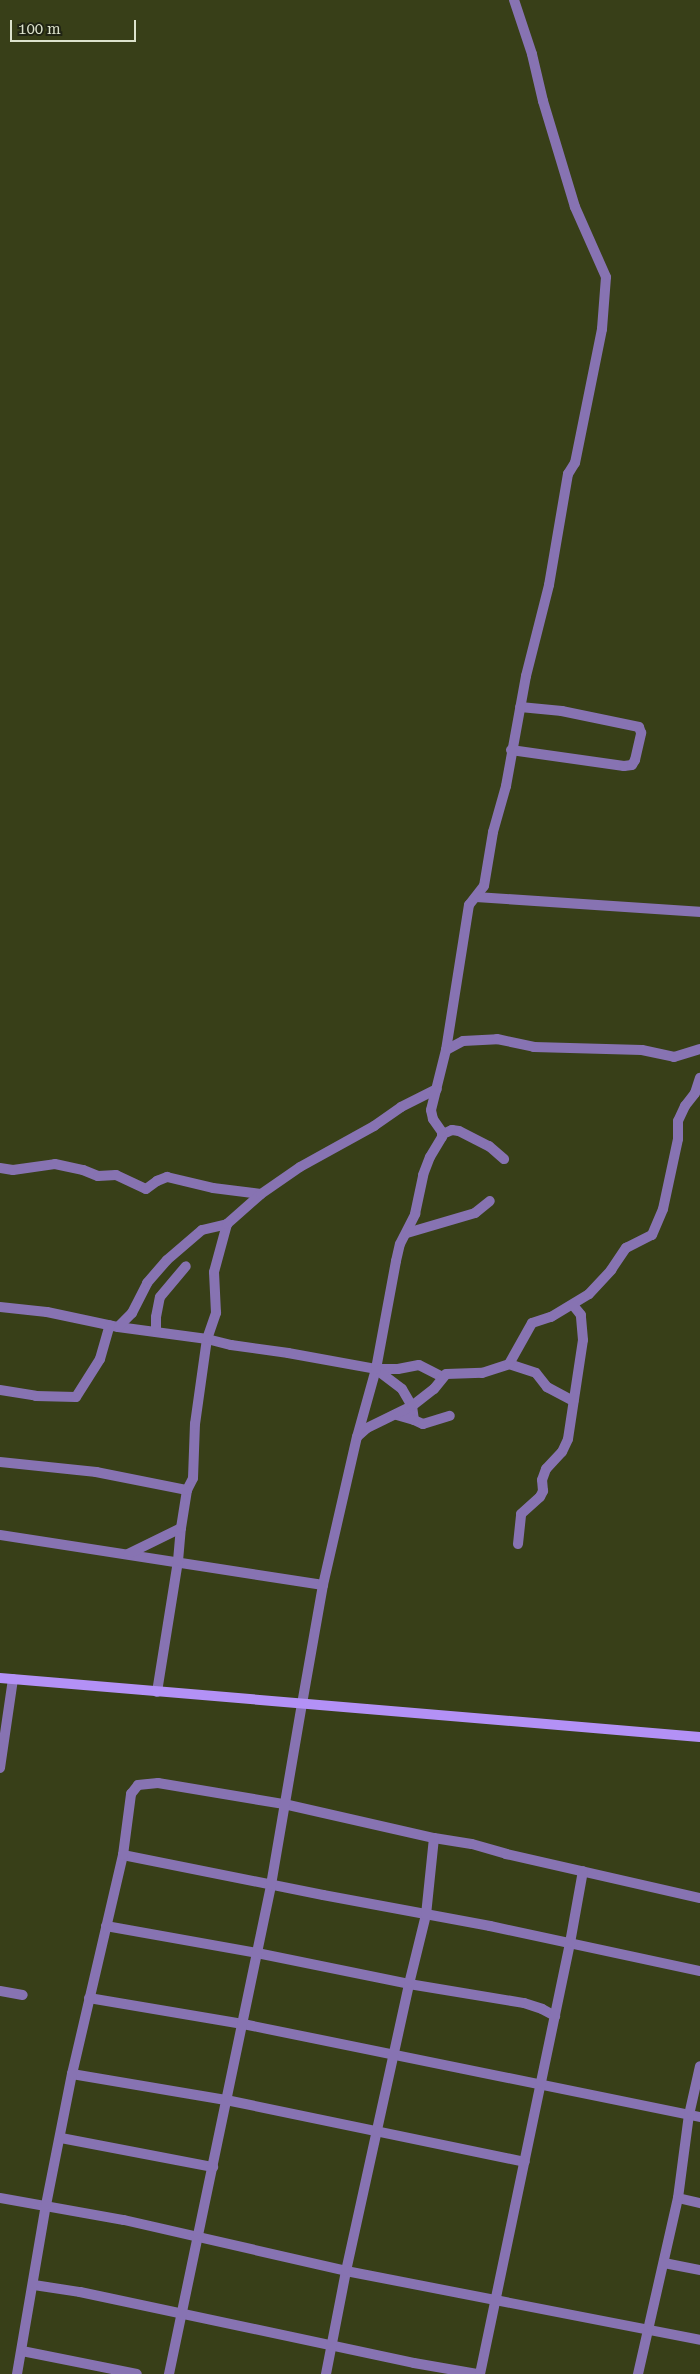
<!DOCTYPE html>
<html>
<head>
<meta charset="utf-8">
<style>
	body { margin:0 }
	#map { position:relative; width:700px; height:2374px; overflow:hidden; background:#383f18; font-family:"Roboto Serif",serif }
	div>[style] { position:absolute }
	.minor>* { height:10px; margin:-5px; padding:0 5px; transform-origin:5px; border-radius:5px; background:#8773b2 }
	.tertiary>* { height:10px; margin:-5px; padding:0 5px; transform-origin:5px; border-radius:5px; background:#8773b2 }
	.secondary>* { height:10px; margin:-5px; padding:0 5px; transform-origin:5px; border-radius:5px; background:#b391f6 }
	span { translate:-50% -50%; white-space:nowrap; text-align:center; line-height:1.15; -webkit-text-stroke:4.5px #202413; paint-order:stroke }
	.scale { position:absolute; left:10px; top:20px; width:126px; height:22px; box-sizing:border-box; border:2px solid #dce2cc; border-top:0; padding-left:6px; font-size:15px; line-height:18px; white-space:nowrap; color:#dce2cc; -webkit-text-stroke:4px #202413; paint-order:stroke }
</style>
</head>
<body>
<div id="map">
	<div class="minor">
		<div style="left:511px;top:750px;width:114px;rotate:8.1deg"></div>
		<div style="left:624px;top:766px;width:8px;rotate:-7deg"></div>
		<div style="left:632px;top:765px;width:6px;rotate:-59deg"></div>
		<div style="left:635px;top:760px;width:28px;rotate:-77deg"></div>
		<div style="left:641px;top:733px;width:6px;rotate:-108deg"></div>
		<div style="left:639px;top:727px;width:79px;rotate:-168.3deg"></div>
		<div style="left:562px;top:711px;width:42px;rotate:-174.6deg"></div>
		<div style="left:476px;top:897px;width:225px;rotate:3.8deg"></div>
		<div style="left:446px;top:1050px;width:19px;rotate:-28deg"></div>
		<div style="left:463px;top:1041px;width:34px;rotate:-3deg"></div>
		<div style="left:497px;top:1039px;width:38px;rotate:12deg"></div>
		<div style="left:534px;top:1047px;width:108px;rotate:1.6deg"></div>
		<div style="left:642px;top:1050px;width:33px;rotate:12deg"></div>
		<div style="left:674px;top:1057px;width:27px;rotate:-17deg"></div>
		<div style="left:443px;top:1134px;width:10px;rotate:-24deg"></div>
		<div style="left:452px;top:1130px;width:7px;rotate:8deg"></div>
		<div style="left:459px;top:1131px;width:34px;rotate:27deg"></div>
		<div style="left:489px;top:1146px;width:20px;rotate:41deg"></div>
		<div style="left:0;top:1168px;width:13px;rotate:9deg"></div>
		<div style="left:13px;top:1170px;width:42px;rotate:-8.1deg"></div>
		<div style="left:55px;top:1164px;width:29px;rotate:12deg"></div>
		<div style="left:83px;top:1170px;width:16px;rotate:22deg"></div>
		<div style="left:98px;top:1176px;width:18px;rotate:-3deg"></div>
		<div style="left:116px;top:1175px;width:33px;rotate:25deg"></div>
		<div style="left:146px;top:1189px;width:14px;rotate:-36deg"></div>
		<div style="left:157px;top:1181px;width:11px;rotate:-22deg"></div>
		<div style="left:167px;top:1177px;width:47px;rotate:13.4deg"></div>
		<div style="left:213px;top:1188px;width:48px;rotate:7.1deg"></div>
		<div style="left:407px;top:1233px;width:71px;rotate:-16.4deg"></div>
		<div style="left:475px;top:1213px;width:19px;rotate:-39deg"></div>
		<div style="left:0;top:1307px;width:47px;rotate:6.1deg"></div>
		<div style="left:47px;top:1312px;width:73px;rotate:11.9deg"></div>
		<div style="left:118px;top:1327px;width:90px;rotate:7.7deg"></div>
		<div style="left:207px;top:1339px;width:25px;rotate:14deg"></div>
		<div style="left:231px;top:1345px;width:58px;rotate:8deg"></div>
		<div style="left:288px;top:1353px;width:89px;rotate:10.3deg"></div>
		<div style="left:376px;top:1369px;width:22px"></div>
		<div style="left:398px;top:1369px;width:21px;rotate:-11deg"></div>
		<div style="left:419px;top:1365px;width:27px;rotate:27deg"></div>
		<div style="left:118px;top:1327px;width:20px;rotate:-45deg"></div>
		<div style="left:132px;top:1313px;width:34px;rotate:-63deg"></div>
		<div style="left:147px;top:1283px;width:30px;rotate:-49deg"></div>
		<div style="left:167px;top:1260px;width:46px;rotate:-40.6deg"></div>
		<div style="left:202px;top:1230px;width:26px;rotate:-13deg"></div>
		<div style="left:156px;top:1332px;width:15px;rotate:-90deg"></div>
		<div style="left:156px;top:1317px;width:20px;rotate:-79deg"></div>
		<div style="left:160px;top:1297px;width:40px;rotate:-50deg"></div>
		<div style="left:509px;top:1364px;width:28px;rotate:18deg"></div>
		<div style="left:536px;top:1373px;width:18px;rotate:52deg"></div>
		<div style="left:547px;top:1387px;width:30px;rotate:28deg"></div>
		<div style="left:377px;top:1370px;width:31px;rotate:37deg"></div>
		<div style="left:402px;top:1389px;width:20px;rotate:60deg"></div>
		<div style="left:412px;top:1406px;width:14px;rotate:82deg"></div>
		<div style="left:414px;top:1420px;width:18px;rotate:-164deg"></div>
		<div style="left:0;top:1390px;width:36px;rotate:9deg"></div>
		<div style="left:36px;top:1396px;width:40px;rotate:1.4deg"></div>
		<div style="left:76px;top:1397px;width:45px;rotate:-57.7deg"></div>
		<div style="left:100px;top:1359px;width:35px;rotate:-74deg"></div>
		<div style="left:414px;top:1420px;width:10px;rotate:24deg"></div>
		<div style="left:423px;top:1424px;width:28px;rotate:-17deg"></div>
		<div style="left:358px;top:1436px;width:12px;rotate:-42deg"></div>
		<div style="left:367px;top:1428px;width:50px;rotate:-26.1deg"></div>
		<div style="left:412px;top:1406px;width:28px;rotate:-38deg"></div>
		<div style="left:434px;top:1389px;width:19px;rotate:-51deg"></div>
		<div style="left:446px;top:1374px;width:36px;rotate:-2deg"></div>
		<div style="left:482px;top:1373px;width:28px;rotate:-18deg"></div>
		<div style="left:509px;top:1364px;width:47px;rotate:-60.7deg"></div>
		<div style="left:532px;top:1323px;width:20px;rotate:-18deg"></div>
		<div style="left:551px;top:1317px;width:44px;rotate:-31.2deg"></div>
		<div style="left:589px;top:1294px;width:33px;rotate:-47deg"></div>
		<div style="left:611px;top:1270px;width:27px;rotate:-56deg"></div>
		<div style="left:626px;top:1248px;width:29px;rotate:-27deg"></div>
		<div style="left:652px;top:1235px;width:28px;rotate:-67deg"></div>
		<div style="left:663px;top:1209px;width:72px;rotate:-77.9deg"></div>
		<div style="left:678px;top:1139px;width:18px;rotate:-90deg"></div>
		<div style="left:678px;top:1121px;width:17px;rotate:-65deg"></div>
		<div style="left:685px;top:1106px;width:16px;rotate:-52deg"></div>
		<div style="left:695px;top:1093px;width:16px;rotate:-72deg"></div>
		<div style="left:0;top:1462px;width:97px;rotate:5.9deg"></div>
		<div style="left:96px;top:1472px;width:93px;rotate:11.2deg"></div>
		<div style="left:0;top:1535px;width:327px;rotate:8.8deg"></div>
		<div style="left:518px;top:1544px;width:30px;rotate:-84deg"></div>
		<div style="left:521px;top:1514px;width:25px;rotate:-42deg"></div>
		<div style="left:540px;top:1497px;width:7px;rotate:-63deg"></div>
		<div style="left:543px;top:1491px;width:11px;rotate:-95deg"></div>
		<div style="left:542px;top:1480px;width:12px;rotate:-70deg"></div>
		<div style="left:546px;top:1469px;width:23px;rotate:-47deg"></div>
		<div style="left:562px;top:1452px;width:14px;rotate:-65deg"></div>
		<div style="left:568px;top:1439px;width:100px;rotate:-81.4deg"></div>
		<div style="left:583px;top:1340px;width:25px;rotate:-95deg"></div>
		<div style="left:581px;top:1315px;width:13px;rotate:-129deg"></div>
		<div style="left:128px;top:1554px;width:59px;rotate:-26.1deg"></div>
		<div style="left:157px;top:1692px;width:133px;rotate:-80.9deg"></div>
		<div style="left:178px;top:1561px;width:33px;rotate:-85deg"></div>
		<div style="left:181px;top:1528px;width:38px;rotate:-81deg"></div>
		<div style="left:187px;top:1490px;width:13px;rotate:-63deg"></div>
		<div style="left:193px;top:1478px;width:54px;rotate:-87.9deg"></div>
		<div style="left:195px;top:1424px;width:86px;rotate:-82deg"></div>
		<div style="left:207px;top:1339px;width:28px;rotate:-71deg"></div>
		<div style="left:216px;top:1313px;width:41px;rotate:-92.8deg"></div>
		<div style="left:214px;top:1272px;width:50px;rotate:-74.8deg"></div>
		<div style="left:227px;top:1224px;width:45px;rotate:-41.4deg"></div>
		<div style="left:261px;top:1194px;width:47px;rotate:-34.7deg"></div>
		<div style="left:300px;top:1167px;width:85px;rotate:-29deg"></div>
		<div style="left:374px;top:1126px;width:33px;rotate:-35deg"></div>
		<div style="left:401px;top:1107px;width:40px;rotate:-26.6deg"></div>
		<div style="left:302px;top:1704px;width:121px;rotate:-80deg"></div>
		<div style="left:323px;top:1585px;width:152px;rotate:-77.1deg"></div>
		<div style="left:357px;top:1437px;width:71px;rotate:-74.4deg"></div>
		<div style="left:376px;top:1369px;width:110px;rotate:-79.5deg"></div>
		<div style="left:396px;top:1261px;width:17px;rotate:-77deg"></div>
		<div style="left:400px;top:1244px;width:34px;rotate:-63deg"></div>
		<div style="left:415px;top:1214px;width:40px;rotate:-78deg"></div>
		<div style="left:423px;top:1175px;width:19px;rotate:-69deg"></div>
		<div style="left:430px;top:1157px;width:23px;rotate:-59deg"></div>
		<div style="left:442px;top:1137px;width:5px;rotate:-90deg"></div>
		<div style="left:442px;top:1132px;width:16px;rotate:-125deg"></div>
		<div style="left:433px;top:1119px;width:9px;rotate:-103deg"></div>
		<div style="left:431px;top:1110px;width:62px;rotate:-76deg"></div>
		<div style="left:446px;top:1050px;width:147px;rotate:-81deg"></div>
		<div style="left:469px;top:905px;width:24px;rotate:-52deg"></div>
		<div style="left:484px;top:886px;width:55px;rotate:-80.5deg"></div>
		<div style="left:493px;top:832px;width:48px;rotate:-74.2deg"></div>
		<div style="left:506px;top:786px;width:112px;rotate:-79.7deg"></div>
		<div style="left:526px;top:676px;width:94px;rotate:-75.8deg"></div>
		<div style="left:549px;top:585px;width:113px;rotate:-80.3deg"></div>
		<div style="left:568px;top:474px;width:13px;rotate:-58deg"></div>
		<div style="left:575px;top:463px;width:137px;rotate:-78.6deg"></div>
		<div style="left:602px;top:329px;width:52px;rotate:-85.6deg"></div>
		<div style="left:606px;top:277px;width:77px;rotate:-113.9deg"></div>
		<div style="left:575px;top:207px;width:111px;rotate:-106.8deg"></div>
		<div style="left:543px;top:101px;width:48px;rotate:-103.2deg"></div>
		<div style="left:532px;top:54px;width:57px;rotate:-108.4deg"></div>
		<div style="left:0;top:1768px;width:90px;rotate:-81.7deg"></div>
		<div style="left:123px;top:1855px;width:204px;rotate:11.3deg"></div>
		<div style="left:323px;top:1895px;width:170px;rotate:10.5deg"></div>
		<div style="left:490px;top:1926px;width:215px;rotate:12.1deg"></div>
		<div style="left:106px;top:1926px;width:153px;rotate:10.1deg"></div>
		<div style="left:257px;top:1953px;width:155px;rotate:11.5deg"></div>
		<div style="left:409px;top:1984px;width:117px;rotate:9.4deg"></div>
		<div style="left:524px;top:2003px;width:19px;rotate:18deg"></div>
		<div style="left:542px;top:2009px;width:15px;rotate:28deg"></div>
		<div style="left:0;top:1991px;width:23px;rotate:10deg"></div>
		<div style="left:89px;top:1998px;width:156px;rotate:9.6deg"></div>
		<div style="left:243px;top:2024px;width:466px;rotate:11.5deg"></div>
		<div style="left:72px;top:2074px;width:156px;rotate:9.6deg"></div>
		<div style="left:226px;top:2100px;width:305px;rotate:11.7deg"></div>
		<div style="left:61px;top:2138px;width:155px;rotate:10.8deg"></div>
		<div style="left:0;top:2198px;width:126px;rotate:10.1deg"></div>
		<div style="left:124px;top:2220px;width:228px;rotate:12.9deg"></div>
		<div style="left:346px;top:2271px;width:361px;rotate:11deg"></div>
		<div style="left:678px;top:2198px;width:23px;rotate:13deg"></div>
		<div style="left:664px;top:2263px;width:37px;rotate:11deg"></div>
		<div style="left:34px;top:2285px;width:47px;rotate:8.7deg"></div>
		<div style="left:80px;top:2292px;width:341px;rotate:12deg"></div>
		<div style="left:414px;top:2363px;width:64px;rotate:9.9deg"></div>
		<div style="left:22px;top:2351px;width:117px;rotate:11.3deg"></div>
		<div style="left:17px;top:2374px;width:171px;rotate:-80.3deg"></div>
		<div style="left:46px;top:2205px;width:134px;rotate:-78.8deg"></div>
		<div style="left:72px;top:2074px;width:225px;rotate:-76.9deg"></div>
		<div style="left:123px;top:1855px;width:62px;rotate:-82.5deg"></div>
		<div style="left:131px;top:1794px;width:11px;rotate:-52deg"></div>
		<div style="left:138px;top:1785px;width:20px;rotate:-6deg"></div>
		<div style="left:158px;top:1783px;width:128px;rotate:9.5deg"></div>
		<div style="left:284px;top:1804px;width:154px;rotate:12.8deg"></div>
		<div style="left:434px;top:1838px;width:38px;rotate:9deg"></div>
		<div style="left:472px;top:1844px;width:35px;rotate:16deg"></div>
		<div style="left:506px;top:1854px;width:199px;rotate:12.8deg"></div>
		<div style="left:326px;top:2374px;width:105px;rotate:-79deg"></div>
		<div style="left:346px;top:2271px;width:294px;rotate:-77.6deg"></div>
		<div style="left:409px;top:1984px;width:71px;rotate:-76.2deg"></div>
		<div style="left:426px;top:1915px;width:77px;rotate:-84.1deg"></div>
		<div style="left:480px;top:2374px;width:440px;rotate:-78.2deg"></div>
		<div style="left:570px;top:1943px;width:73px;rotate:-79.8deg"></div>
		<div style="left:638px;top:2374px;width:180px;rotate:-77.2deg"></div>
		<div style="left:678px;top:2198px;width:84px;rotate:-82.5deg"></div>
		<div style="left:689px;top:2115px;width:50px;rotate:-77.3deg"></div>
	</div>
	<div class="tertiary">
		<div style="left:169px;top:2374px;width:500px;rotate:-78.2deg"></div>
		<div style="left:271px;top:1885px;width:184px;rotate:-80.3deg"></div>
	</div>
	<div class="secondary">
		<div style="left:0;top:1678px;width:702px;rotate:4.82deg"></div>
	</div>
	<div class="scale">100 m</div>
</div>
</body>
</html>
